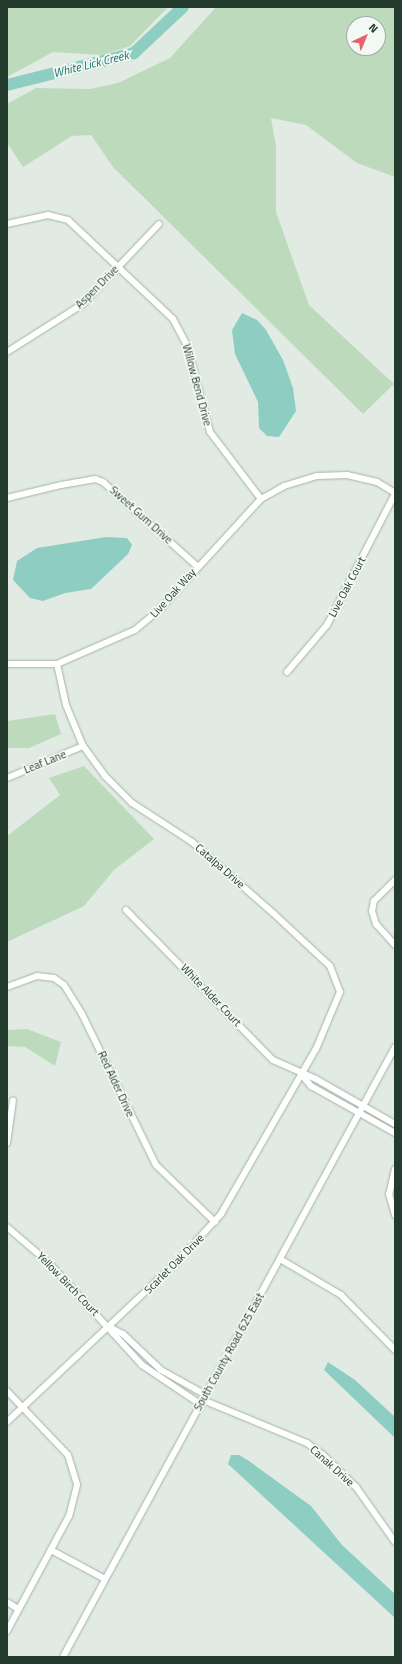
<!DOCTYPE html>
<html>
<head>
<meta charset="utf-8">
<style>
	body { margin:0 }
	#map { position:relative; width:402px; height:1664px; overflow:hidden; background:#e1ebe4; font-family:"Titillium Web",sans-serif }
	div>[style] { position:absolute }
	.green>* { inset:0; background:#bddbbc }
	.water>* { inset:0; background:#8dcdc2 }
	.river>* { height:12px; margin:-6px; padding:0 6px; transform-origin:6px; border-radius:6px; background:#8dcdc2 }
	.roads { filter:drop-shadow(0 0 1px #a4b3a9) drop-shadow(0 0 1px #a4b3a9) }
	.minor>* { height:6px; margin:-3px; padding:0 3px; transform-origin:3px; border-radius:3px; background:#fff }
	span { translate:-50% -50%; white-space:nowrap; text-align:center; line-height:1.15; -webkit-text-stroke:3.5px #f2f8f3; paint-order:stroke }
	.street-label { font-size:11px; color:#233b2d }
	.water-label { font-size:12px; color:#217266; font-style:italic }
	.frame { position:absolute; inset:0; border:8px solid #233b2d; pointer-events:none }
	.north { position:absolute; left:346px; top:16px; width:40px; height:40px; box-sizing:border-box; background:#f2f8f3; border:1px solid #9faca4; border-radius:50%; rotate:44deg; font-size:11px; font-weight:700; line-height:16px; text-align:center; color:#233b2d }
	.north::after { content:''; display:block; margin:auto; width:14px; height:18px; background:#e9626b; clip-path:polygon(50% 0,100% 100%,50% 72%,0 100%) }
</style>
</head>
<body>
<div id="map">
	<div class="green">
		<div style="clip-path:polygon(7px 7px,168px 7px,130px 46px,102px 55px,53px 52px,7px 77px)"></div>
		<div style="clip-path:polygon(evenodd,216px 7px,395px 7px,395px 177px,357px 163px,306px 125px,271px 118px,276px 146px,276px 212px,309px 305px,394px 384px,363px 414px,113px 167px,91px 135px,72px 136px,23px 167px,7px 143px,7px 104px,36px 88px,90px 89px,118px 83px,170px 58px,216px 7px,354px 24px,378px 24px,378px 48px,354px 48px,354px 24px)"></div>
		<div style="clip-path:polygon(55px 714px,61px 734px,29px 748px,7px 748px,7px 721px)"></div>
		<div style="clip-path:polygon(84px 766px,154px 839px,114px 870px,84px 906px,7px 942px,7px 836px,60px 795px,49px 778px)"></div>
		<div style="clip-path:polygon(27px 1029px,61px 1042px,55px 1066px,25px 1047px,7px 1046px,7px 1030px)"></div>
	</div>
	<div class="water">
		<div style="clip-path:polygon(242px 313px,257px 320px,266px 330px,283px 360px,293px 388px,296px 411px,279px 437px,267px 436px,259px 428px,258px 402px,235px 354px,232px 330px)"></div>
		<div style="clip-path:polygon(106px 537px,127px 538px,132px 545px,128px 554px,91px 589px,65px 593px,43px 601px,30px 598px,13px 580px,17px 561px,37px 548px)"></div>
		<div style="clip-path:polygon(328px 1362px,355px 1380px,395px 1417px,395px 1438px,324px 1370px)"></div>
		<div style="clip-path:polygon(231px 1455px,239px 1455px,249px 1461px,311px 1506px,342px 1545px,395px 1594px,395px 1618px,228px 1464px)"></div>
	</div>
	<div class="river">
		<div style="left:7px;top:85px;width:131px;rotate:-14.1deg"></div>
		<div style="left:134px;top:53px;width:67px;rotate:-43.2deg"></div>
	</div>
	<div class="roads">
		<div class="minor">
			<div style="left:7px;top:224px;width:42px;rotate:-12.4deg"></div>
			<div style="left:48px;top:215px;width:21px;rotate:14deg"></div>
			<div style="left:68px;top:220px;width:144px;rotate:43.3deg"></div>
			<div style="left:173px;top:319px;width:30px;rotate:62deg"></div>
			<div style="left:187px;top:345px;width:90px;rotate:75.2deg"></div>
			<div style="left:210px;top:432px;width:84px;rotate:52.7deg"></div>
			<div style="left:7px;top:352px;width:90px;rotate:-32.3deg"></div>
			<div style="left:83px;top:304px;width:110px;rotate:-46.5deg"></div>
			<div style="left:7px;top:498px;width:56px;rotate:-13.5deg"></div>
			<div style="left:61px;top:485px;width:35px;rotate:-10deg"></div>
			<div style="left:95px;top:479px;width:9px;rotate:21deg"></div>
			<div style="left:103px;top:482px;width:126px;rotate:41.8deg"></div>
			<div style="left:7px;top:664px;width:50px"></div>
			<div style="left:57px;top:664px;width:85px;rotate:-23.6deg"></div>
			<div style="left:135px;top:630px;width:34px;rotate:-40deg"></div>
			<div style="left:161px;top:608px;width:148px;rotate:-47.5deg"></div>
			<div style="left:261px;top:499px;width:26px;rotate:-29deg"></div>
			<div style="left:284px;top:486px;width:34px;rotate:-17deg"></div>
			<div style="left:317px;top:476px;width:30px;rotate:-2deg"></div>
			<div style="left:347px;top:475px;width:31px;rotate:13deg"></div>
			<div style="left:377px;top:482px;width:21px;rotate:31deg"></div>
			<div style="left:287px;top:672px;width:62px;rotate:-49.6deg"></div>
			<div style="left:327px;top:625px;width:148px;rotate:-62.6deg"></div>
			<div style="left:7px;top:778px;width:82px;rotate:-22.8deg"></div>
			<div style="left:395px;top:880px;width:30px;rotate:135deg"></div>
			<div style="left:374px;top:901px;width:10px;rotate:101deg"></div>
			<div style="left:372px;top:911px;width:14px;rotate:73deg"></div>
			<div style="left:376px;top:924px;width:28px;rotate:48deg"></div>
			<div style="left:126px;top:910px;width:210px;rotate:45.6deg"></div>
			<div style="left:273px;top:1060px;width:47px;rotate:23.8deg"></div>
			<div style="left:316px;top:1079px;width:91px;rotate:29.7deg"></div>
			<div style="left:7px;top:987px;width:32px;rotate:-20deg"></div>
			<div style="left:37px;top:976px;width:17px;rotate:7deg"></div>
			<div style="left:54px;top:978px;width:12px;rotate:35deg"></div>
			<div style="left:64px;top:985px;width:34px;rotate:58deg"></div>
			<div style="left:82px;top:1014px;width:168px;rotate:63.9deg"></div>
			<div style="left:156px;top:1165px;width:82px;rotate:44deg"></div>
			<div style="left:301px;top:1074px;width:16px;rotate:50deg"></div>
			<div style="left:311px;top:1086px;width:96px;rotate:29.2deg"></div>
			<div style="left:7px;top:1143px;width:43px;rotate:-82.1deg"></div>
			<div style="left:395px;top:1169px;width:26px;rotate:103deg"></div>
			<div style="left:389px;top:1194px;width:22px;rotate:74deg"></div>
			<div style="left:7px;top:1227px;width:55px;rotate:40.6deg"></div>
			<div style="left:49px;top:1263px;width:138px;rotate:47.6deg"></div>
			<div style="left:142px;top:1365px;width:70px;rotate:33.9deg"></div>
			<div style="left:280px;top:1259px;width:71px;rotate:30.5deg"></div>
			<div style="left:341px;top:1295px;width:77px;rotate:45.5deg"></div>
			<div style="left:111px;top:1328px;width:13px;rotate:27deg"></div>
			<div style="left:123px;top:1334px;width:52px;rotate:43.5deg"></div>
			<div style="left:161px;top:1370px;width:51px;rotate:29.1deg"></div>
			<div style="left:7px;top:1391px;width:88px;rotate:46.4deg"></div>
			<div style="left:68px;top:1455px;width:31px;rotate:73deg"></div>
			<div style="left:77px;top:1485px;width:32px;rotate:104deg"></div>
			<div style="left:69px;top:1516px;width:131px;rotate:118.3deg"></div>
			<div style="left:203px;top:1400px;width:113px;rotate:22.5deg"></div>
			<div style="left:307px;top:1443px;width:20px;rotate:37deg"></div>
			<div style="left:323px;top:1455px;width:46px;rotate:44.1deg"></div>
			<div style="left:356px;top:1487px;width:67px;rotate:54.7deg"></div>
			<div style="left:7px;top:1422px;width:232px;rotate:-43.3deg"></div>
			<div style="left:176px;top:1263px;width:67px;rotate:-47.4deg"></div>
			<div style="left:221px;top:1214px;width:190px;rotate:-60.1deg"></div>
			<div style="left:316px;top:1049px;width:62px;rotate:-67.2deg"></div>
			<div style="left:340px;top:992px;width:28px;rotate:-111deg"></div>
			<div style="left:330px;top:966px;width:78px;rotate:-137.1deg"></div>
			<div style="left:273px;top:913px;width:108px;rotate:-138.8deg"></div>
			<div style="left:192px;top:842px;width:72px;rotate:-147deg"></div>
			<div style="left:132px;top:803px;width:38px;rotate:-135deg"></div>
			<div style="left:105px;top:776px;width:37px;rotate:-126deg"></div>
			<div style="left:83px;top:746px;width:44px;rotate:-112.5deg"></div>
			<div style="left:66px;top:705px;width:42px;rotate:-102.4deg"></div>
			<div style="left:51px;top:1550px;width:61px;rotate:28.2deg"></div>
			<div style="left:7px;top:1602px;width:13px;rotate:32deg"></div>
			<div style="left:63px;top:1657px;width:694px;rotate:-61.44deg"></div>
		</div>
	</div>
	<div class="street-label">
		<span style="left:97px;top:287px;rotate:-45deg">Aspen Drive</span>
		<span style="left:197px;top:385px;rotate:75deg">Willow Bend Drive</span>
		<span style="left:141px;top:515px;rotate:42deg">Sweet Gum Drive</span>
		<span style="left:347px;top:587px;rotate:-62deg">Live Oak Court</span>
		<span style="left:173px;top:593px;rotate:-48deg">Live Oak Way</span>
		<span style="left:45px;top:762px;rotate:-22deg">Leaf Lane</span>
		<span style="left:220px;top:866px;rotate:41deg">Catalpa Drive</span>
		<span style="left:211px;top:995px;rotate:46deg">White Alder Court</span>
		<span style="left:116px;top:1084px;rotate:65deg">Red Alder Drive</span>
		<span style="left:174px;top:1264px;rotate:-45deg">Scarlet Oak Drive</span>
		<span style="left:68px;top:1284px;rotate:46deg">Yellow Birch Court</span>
		<span style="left:229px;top:1352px;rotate:-61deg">South County Road 625 East</span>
		<span style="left:332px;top:1466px;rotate:42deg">Canak Drive</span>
	</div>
	<div class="water-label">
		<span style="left:91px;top:64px;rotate:-14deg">White Lick Creek</span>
	</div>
	<div class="frame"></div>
	<div class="north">N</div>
</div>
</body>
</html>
